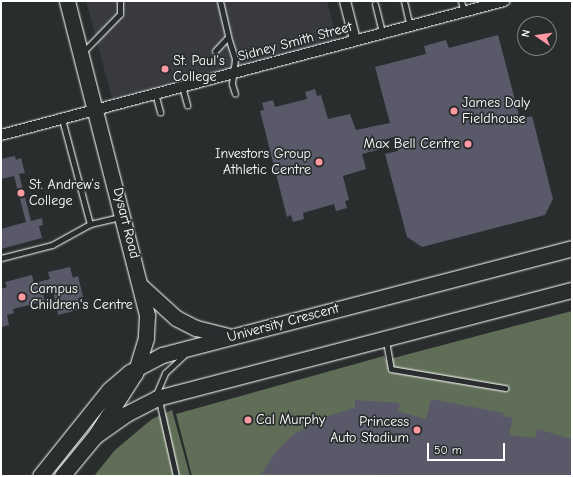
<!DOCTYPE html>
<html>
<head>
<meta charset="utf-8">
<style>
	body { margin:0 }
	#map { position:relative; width:573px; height:477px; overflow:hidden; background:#2a2d2e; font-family:"Comic Neue",sans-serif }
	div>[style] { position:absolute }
	.built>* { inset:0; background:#383a40 }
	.green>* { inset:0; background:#606e57 }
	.building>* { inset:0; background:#5a596a }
	.roads { filter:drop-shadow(0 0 1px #fff) drop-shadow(0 0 1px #fff) }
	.lane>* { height:5px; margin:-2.5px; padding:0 2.5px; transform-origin:2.5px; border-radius:2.5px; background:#2a2d2e }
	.street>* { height:10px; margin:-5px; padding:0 5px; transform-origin:5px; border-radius:5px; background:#2a2d2e }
	.secondary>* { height:15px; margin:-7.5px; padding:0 7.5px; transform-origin:7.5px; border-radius:7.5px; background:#2a2d2e }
	.dots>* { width:11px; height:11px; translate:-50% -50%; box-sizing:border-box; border:2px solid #2a2d2e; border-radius:50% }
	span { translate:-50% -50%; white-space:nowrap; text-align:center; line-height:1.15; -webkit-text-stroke:3.5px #2a2d2e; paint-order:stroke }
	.street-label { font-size:14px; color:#fff }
	.poi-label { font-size:14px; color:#fff }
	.left { translate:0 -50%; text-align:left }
	.right { translate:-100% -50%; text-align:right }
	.frame { position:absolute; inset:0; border:2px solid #fff; pointer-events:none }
	.north { position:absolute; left:517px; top:16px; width:40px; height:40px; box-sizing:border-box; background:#2a2d2e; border:1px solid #7f8182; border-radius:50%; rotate:283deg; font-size:11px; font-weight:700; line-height:16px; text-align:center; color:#fff }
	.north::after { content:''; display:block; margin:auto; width:14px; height:18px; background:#ff9aa2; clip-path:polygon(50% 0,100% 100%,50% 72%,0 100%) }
	.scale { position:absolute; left:427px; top:443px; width:78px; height:18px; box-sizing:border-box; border:2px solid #fff; border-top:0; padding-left:5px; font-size:12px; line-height:14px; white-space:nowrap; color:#fff; -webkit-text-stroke:3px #2a2d2e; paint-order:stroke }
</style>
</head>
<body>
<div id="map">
	<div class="built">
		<div style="clip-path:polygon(86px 1px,327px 1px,337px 40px,112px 98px)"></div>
	</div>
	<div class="green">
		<div style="clip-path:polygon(572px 311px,572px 476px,192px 476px,176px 414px,384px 356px,386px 360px)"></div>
		<div style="clip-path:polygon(172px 410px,190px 476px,94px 476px,115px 450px,152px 419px)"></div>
	</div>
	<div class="building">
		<div style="clip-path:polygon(498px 35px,520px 119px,532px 116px,553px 199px,545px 215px,422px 247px,407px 237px,385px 154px,398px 151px,394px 137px,383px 140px,385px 148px,362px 154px,366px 169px,343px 176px,349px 200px,345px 201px,347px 208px,336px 211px,334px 204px,303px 213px,304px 219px,293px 222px,291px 215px,287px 217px,260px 111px,264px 110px,262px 103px,273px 100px,275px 107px,307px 99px,305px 92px,315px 89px,317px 96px,321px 95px,328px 119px,350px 114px,356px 130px,390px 123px,375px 67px,426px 54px,424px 46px,446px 40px,449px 48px)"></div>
		<div style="clip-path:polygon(15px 156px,16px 160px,21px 158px,25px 173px,19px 174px,31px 221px,42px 218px,43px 225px,39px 226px,42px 238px,1px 249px,1px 229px,26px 222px,14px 176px,1px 179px,1px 159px)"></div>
		<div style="clip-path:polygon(70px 267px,73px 278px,78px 276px,83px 297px,78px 298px,81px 309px,58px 315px,52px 285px,41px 288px,45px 301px,13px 309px,14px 313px,7px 315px,9px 325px,1px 327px,1px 289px,7px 287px,5px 282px,32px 275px,34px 283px,50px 279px,48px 272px)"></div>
		<div style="clip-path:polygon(431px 399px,504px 413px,503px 416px,513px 418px,509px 435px,535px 438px,537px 429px,572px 439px,572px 476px,261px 474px,275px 453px,293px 435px,312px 424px,311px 421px,355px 408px,355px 400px,400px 403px,398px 411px,426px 419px)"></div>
	</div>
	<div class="roads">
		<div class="lane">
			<div style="left:220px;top:1px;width:37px;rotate:77deg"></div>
			<div style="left:404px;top:1px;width:26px;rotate:77deg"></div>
			<div style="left:461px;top:1px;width:11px;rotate:75deg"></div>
			<div style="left:375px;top:4px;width:30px;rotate:76deg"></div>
			<div style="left:215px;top:51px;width:19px;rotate:-47deg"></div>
			<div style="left:228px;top:37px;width:23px;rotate:72deg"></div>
			<div style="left:235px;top:59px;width:25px;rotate:97deg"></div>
			<div style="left:232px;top:84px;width:10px;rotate:73deg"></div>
			<div style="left:83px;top:52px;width:53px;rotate:-45.8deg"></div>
			<div style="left:120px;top:14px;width:13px;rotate:-90deg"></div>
			<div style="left:182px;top:86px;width:20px;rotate:75deg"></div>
			<div style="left:155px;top:93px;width:20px;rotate:75deg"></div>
			<div style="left:62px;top:119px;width:109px;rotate:75.1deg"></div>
			<div style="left:90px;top:224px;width:32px;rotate:-13deg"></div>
			<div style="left:1px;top:258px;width:53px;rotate:-14.3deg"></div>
			<div style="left:52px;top:245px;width:43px;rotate:-28.9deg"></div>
			<div style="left:386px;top:341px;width:28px;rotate:80deg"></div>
			<div style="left:391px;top:369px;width:116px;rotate:9.5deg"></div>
			<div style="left:176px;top:476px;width:86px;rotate:-102.7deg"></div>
			<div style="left:157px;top:392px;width:21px;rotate:-67deg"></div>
			<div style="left:165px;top:373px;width:26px;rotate:-43deg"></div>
		</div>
		<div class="street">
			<div style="left:345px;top:1px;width:40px;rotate:75.6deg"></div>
			<div style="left:1px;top:135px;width:521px;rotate:-14.92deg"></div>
		</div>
		<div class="secondary">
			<div style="left:67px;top:1px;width:325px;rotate:75.7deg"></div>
			<div style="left:147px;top:316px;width:22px;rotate:93deg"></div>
			<div style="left:146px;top:338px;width:37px;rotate:107deg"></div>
			<div style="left:135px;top:373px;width:75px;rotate:122.4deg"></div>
			<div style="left:142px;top:287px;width:46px;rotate:42.4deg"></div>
			<div style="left:176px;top:318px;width:22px;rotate:27deg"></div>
			<div style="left:196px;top:328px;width:32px;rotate:14deg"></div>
			<div style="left:40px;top:476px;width:110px;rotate:-51.3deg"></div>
			<div style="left:109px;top:390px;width:28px;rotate:-41deg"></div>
			<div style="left:130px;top:372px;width:36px;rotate:-28deg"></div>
			<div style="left:162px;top:355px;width:424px;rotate:-14.6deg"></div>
			<div style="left:62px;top:476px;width:52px;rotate:-50.5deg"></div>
			<div style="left:95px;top:436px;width:38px;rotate:-35deg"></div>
			<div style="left:126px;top:414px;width:35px;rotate:-27deg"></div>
			<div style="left:157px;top:398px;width:429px;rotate:-14.6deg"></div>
		</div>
	</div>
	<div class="dots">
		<div style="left:165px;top:69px;background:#ff9aa2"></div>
		<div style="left:454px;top:111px;background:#ff9aa2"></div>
		<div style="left:468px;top:144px;background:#ff9aa2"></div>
		<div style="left:319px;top:162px;background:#ff9aa2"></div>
		<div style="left:21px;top:193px;background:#ff9aa2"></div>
		<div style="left:22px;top:297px;background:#ff9aa2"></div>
		<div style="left:248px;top:420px;background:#ff9aa2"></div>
		<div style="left:417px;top:430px;background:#ff9aa2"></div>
	</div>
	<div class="street-label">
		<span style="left:295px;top:42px;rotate:-15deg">Sidney Smith Street</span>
		<span style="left:126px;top:223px;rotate:76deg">Dysart Road</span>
		<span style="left:283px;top:323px;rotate:-15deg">University Crescent</span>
	</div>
	<div class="poi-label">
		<span class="left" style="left:173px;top:69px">St. Paul's<br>College</span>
		<span class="left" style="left:462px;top:111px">James Daly<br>Fieldhouse</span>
		<span class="right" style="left:460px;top:144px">Max Bell Centre</span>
		<span class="right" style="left:311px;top:162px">Investors Group<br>Athletic Centre</span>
		<span class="left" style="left:29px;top:193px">St. Andrew’s<br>College</span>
		<span class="left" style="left:30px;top:297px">Campus<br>Children's Centre</span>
		<span class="left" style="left:256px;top:420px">Cal Murphy</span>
		<span class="right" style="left:409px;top:430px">Princess<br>Auto Stadium</span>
	</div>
	<div class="frame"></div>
	<div class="north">N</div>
	<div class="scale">50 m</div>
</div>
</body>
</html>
